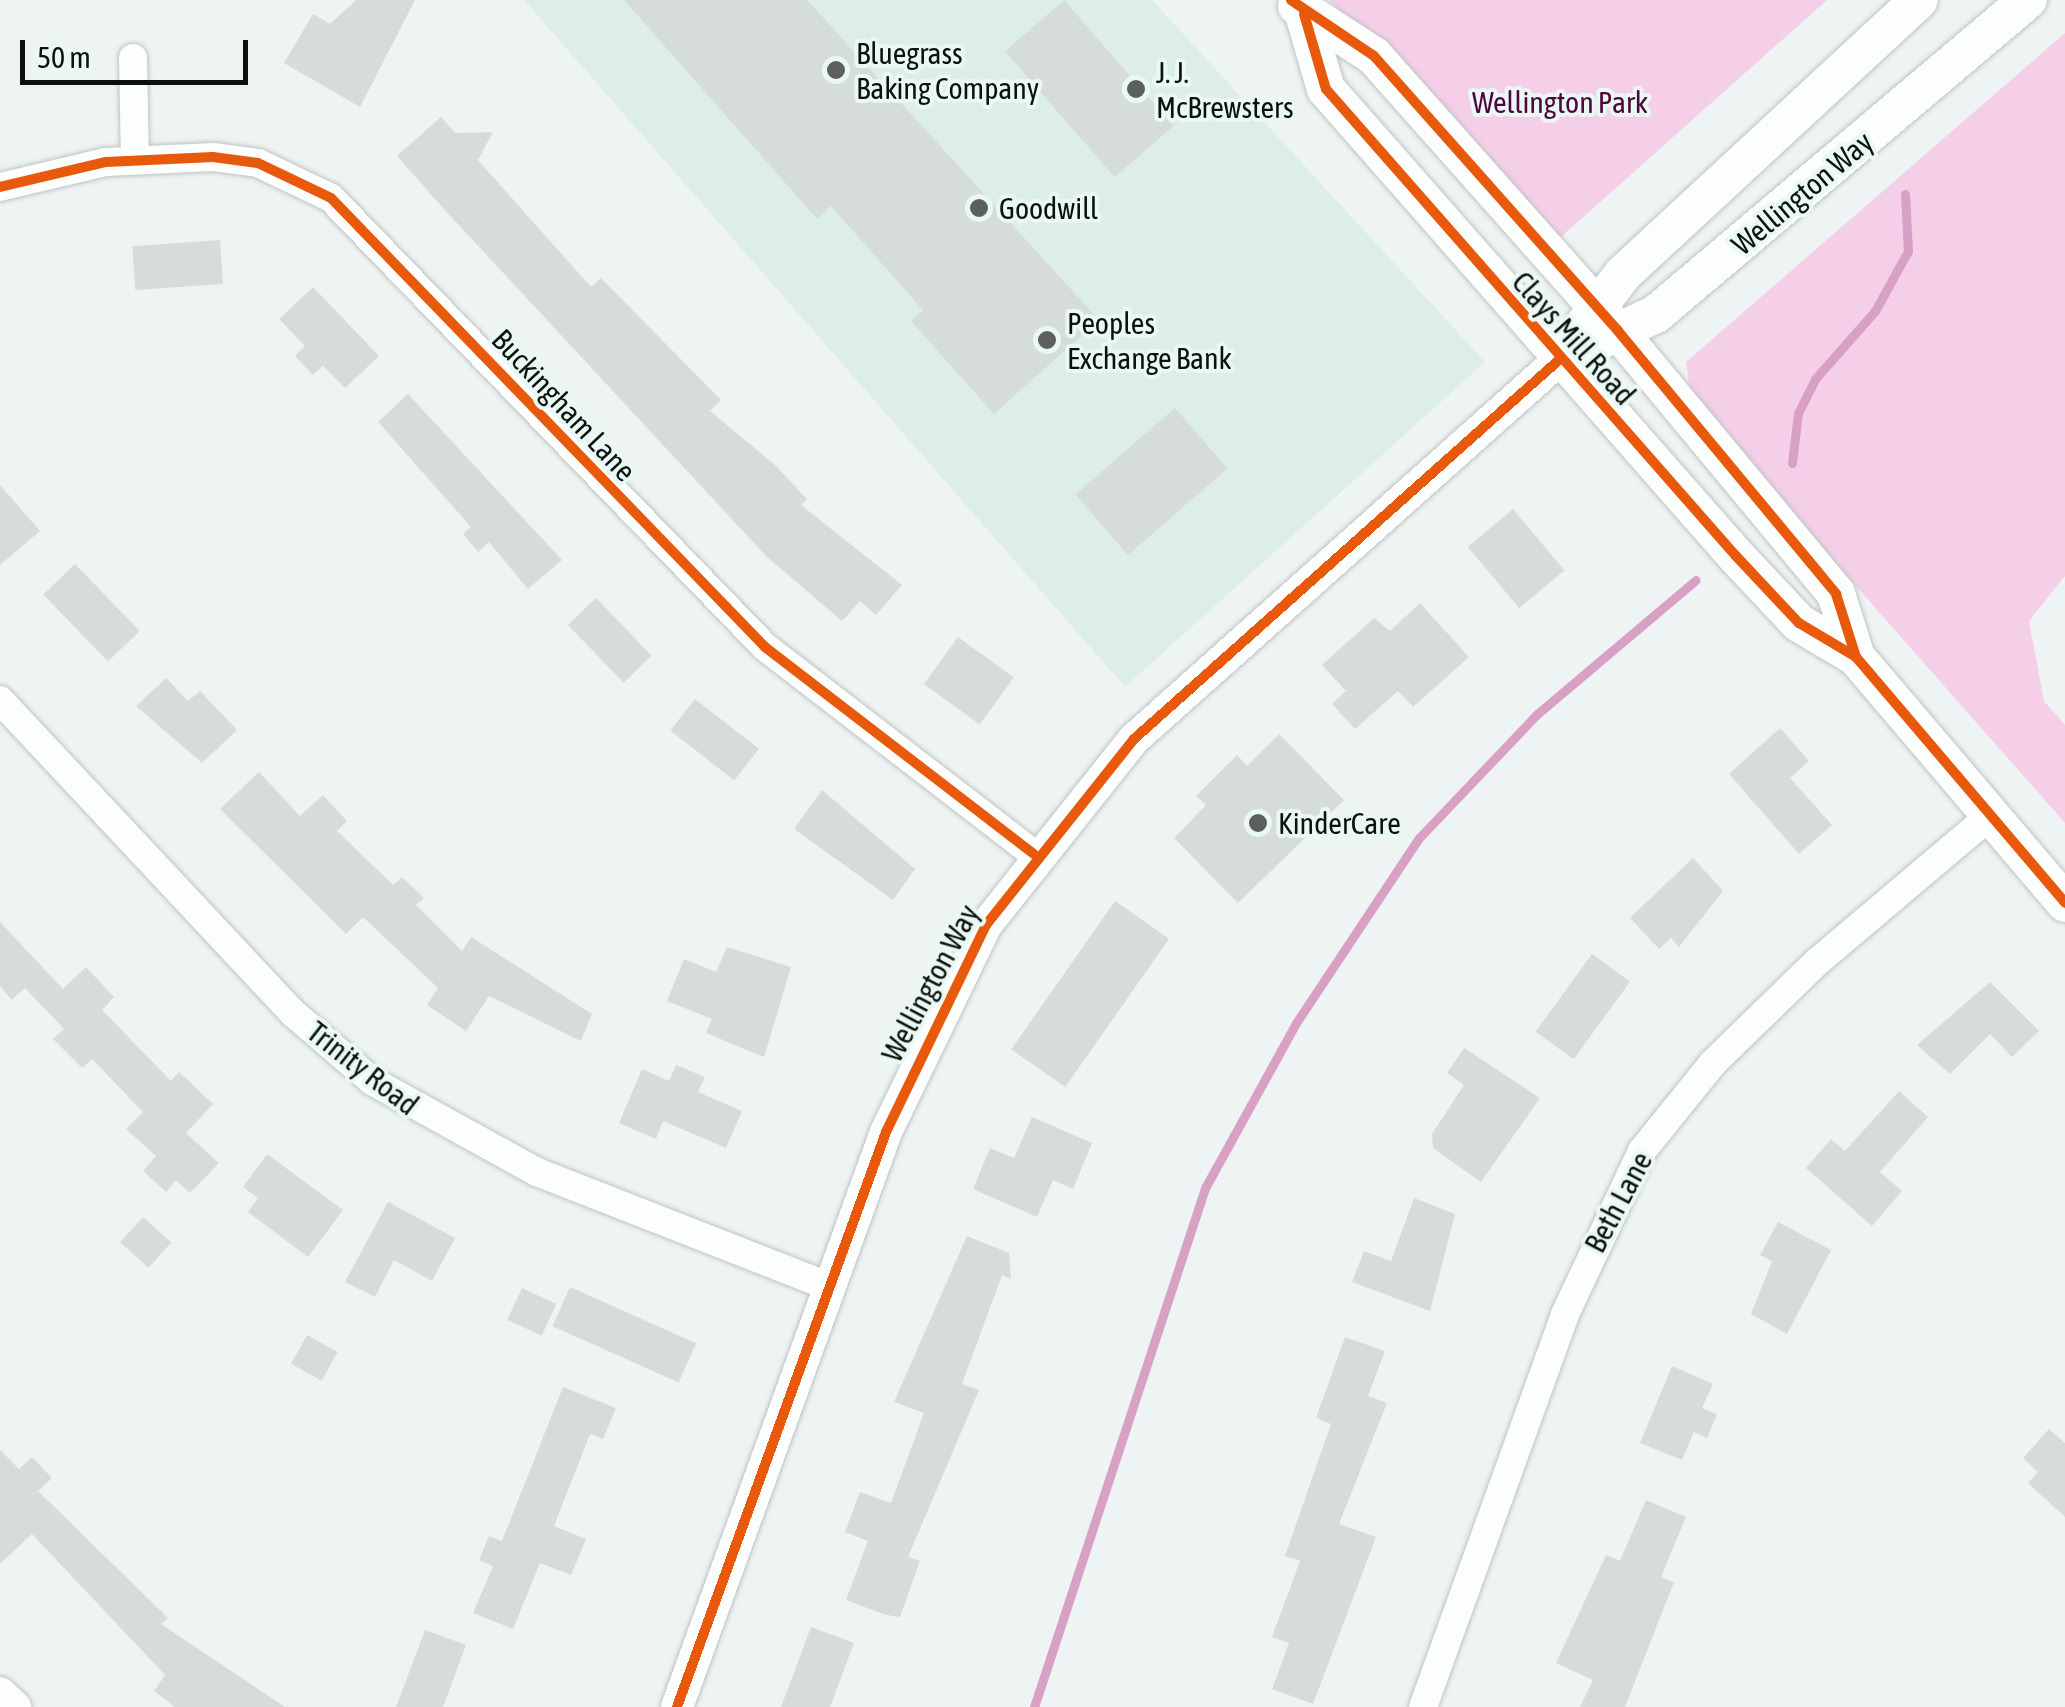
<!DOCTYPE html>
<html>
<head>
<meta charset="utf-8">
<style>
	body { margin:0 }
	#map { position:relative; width:2065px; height:1707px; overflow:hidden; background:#eef4f3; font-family:"Asap Condensed",sans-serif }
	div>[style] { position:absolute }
	.built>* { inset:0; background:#ddede9 }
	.green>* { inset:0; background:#f5cfe8 }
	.stream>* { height:9px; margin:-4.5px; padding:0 4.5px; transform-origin:4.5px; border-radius:4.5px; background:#d8a0c5 }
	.building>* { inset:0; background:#d6dcda; transform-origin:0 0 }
	.roads { filter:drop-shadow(0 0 2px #bfc4c3) drop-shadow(0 0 2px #bfc4c3) }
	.minor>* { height:28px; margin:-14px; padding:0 14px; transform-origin:14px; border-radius:14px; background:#fcfdfd }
	.tertiary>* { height:32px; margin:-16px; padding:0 16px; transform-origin:16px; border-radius:16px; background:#fcfdfd }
	.secondary>* { height:38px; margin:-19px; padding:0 19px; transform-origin:19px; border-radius:19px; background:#fcfdfd }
	.cycleway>* { height:10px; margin:-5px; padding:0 5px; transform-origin:5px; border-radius:5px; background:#e8590c }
	.dots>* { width:28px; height:28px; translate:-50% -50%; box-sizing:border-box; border:5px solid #eaf8f4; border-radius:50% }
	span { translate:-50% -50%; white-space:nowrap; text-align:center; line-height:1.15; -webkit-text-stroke:8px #eaf8f4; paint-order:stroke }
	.poi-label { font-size:30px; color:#0c110f }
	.left { translate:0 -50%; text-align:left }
	.park-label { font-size:30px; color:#50033c }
	.street-label { font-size:30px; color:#0c110f }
	.scale { position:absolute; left:20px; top:40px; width:228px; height:45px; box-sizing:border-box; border:5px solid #0c110f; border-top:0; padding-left:12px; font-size:30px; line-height:35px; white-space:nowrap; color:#0c110f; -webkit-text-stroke:8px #eaf8f4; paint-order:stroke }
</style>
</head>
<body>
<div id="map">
	<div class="built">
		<div style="clip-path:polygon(524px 0,1152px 0,1485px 362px,1125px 687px)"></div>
	</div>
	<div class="green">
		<div style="clip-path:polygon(1330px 0,1827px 0,1552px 245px)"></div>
		<div style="clip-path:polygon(2065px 33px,2065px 576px,2029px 621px,2044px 701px,2065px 725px,2065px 823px,1691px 399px,1686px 362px)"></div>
	</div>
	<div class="stream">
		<div style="left:1792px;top:463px;width:50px;rotate:-83.2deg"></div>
		<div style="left:1798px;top:413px;width:38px;rotate:-63deg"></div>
		<div style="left:1815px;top:379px;width:91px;rotate:-48.6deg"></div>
		<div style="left:1875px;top:311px;width:68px;rotate:-61.2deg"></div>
		<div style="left:1908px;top:251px;width:57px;rotate:-93deg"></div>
		<div style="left:1034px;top:1707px;width:546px;rotate:-71.76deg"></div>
		<div style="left:1205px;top:1188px;width:188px;rotate:-61.1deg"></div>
		<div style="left:1296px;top:1023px;width:222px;rotate:-56.4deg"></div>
		<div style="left:1419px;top:838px;width:170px;rotate:-46.4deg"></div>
		<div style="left:1536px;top:715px;width:209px;rotate:-40.2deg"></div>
	</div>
	<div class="building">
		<div style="clip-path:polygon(356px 0,415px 0,360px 107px,284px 63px,313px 14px,330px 24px)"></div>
		<div style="clip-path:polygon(624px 0,807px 0,1099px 320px,994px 414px,911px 321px,923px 310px,831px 206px,817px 219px)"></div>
		<div style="left:1064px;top:0;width:167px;height:78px;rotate:49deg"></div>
		<div style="clip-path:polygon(441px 117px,455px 133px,493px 132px,478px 160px,591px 287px,601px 278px,721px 400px,710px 411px,775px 465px,807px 499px,801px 505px,902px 585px,876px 615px,860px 601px,842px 621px,766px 556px,442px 207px,397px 156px)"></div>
		<div style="left:220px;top:240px;width:44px;height:88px;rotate:86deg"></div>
		<div style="clip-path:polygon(313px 287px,379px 356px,345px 388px,323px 366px,313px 375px,295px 356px,305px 346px,279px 319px)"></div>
		<div style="clip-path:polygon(408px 394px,562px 560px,528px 589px,489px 542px,478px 552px,463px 534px,471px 527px,378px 422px)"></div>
		<div style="left:1175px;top:408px;width:80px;height:132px;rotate:49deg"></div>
		<div style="clip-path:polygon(0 485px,40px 531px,0 565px)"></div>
		<div style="left:1513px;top:509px;width:80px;height:59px;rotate:50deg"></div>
		<div style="left:75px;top:564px;width:93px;height:44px;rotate:46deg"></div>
		<div style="left:596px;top:598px;width:80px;height:39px;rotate:46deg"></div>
		<div style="clip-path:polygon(1420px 603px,1469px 657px,1413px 707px,1398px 691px,1355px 729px,1332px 704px,1346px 691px,1322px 665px,1374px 618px,1390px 631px)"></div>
		<div style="left:958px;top:637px;width:69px;height:58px;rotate:36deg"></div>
		<div style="clip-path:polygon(166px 678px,188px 701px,200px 691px,237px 730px,202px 763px,136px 706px)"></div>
		<div style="left:695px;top:699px;width:81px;height:40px;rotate:38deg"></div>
		<div style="clip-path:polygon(1780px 728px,1809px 761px,1790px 778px,1832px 825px,1799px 854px,1729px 774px)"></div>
		<div style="clip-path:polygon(1279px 734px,1344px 800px,1238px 903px,1174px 838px,1206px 805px,1196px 796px,1237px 755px,1247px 766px)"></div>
		<div style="clip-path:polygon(259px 772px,300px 816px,323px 795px,347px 821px,337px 831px,393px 885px,402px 877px,424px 898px,416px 905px,462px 951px,471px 937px,592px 1014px,581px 1041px,489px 996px,466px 1031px,427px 1005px,438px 988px,363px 917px,346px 934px,220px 809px)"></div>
		<div style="clip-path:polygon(822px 790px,915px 869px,893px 900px,794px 829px)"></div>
		<div style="clip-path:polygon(1693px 858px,1723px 891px,1679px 947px,1671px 938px,1659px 949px,1630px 918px)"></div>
		<div style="left:1115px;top:901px;width:66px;height:181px;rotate:35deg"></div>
		<div style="clip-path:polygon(0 922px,63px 989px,86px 967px,114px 997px,102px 1010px,171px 1081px,179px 1072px,213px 1104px,186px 1133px,219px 1163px,190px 1193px,176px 1180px,166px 1192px,143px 1171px,156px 1156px,126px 1129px,143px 1112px,92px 1059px,82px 1068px,53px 1039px,64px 1029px,25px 988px,12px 1000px,0 986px)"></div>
		<div style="clip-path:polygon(727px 947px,791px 967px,764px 1057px,706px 1033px,712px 1019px,667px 1001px,684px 959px,716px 972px)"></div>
		<div style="left:1592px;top:954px;width:47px;height:96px;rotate:36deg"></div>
		<div style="clip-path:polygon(1990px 982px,2039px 1031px,2012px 1057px,1990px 1034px,1950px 1074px,1917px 1045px)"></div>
		<div style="clip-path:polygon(1464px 1048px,1540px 1098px,1481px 1182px,1433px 1148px,1432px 1134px,1464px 1085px,1447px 1073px)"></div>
		<div style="clip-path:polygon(676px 1065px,705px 1077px,698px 1092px,742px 1111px,726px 1148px,663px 1121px,656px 1139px,619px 1123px,642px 1069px,669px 1081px)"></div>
		<div style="clip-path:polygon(1899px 1091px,1928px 1117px,1880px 1172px,1902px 1191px,1872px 1226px,1806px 1168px,1831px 1139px,1845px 1151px)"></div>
		<div style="clip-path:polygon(1032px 1117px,1092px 1143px,1073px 1189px,1053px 1180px,1037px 1217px,973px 1189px,990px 1148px,1014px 1158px)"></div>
		<div style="clip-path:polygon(267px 1154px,343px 1210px,308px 1257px,248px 1212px,258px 1198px,243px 1187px)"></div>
		<div style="clip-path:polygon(1414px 1198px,1455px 1214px,1430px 1311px,1352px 1282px,1364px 1251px,1391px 1261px)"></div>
		<div style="clip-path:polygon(388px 1202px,455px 1238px,432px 1281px,394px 1260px,375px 1297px,345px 1282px)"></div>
		<div style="left:143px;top:1217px;width:38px;height:34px;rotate:42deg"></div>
		<div style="clip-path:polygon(1778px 1222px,1831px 1250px,1787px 1334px,1751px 1314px,1772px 1261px,1760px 1255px)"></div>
		<div style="clip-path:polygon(967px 1236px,1009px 1253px,1011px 1279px,1002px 1275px,962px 1384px,979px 1390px,908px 1557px,920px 1561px,900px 1617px,886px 1615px,846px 1600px,868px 1541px,845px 1532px,860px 1492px,891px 1503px,924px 1413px,894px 1402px)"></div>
		<div style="left:570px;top:1287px;width:138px;height:43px;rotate:24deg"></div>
		<div style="left:522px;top:1288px;width:38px;height:35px;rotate:25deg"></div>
		<div style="left:307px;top:1335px;width:35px;height:33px;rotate:29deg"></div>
		<div style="clip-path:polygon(1345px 1337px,1385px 1351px,1368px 1396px,1387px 1403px,1339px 1524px,1376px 1537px,1313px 1704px,1272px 1689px,1289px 1643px,1272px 1637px,1300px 1561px,1285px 1556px,1331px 1424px,1316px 1418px)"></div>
		<div style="clip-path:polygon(1672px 1366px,1713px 1384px,1702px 1408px,1717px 1414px,1707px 1438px,1694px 1432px,1682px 1460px,1640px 1443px)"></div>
		<div style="clip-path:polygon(563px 1387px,616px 1408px,603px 1439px,590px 1434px,554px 1526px,586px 1539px,571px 1575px,540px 1563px,513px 1629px,473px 1613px,493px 1566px,479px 1560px,489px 1536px,502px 1541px)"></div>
		<div style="clip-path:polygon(2049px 1429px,2065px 1443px,2065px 1517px,2028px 1483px,2038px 1472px,2023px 1458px)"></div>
		<div style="clip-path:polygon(0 1450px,19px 1469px,32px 1457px,52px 1478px,38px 1491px,168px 1618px,161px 1624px,285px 1707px,175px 1707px,154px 1691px,165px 1675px,32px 1534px,0 1564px)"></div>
		<div style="clip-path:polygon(1646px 1500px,1686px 1517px,1661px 1577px,1674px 1582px,1625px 1707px,1580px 1707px,1593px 1680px,1556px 1663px,1606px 1555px,1620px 1561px)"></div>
		<div style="clip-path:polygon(811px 1627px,854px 1643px,830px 1707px,781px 1707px)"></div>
		<div style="clip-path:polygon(425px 1630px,466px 1645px,443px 1707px,396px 1707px)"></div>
	</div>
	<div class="roads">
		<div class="minor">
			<div style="left:133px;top:58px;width:102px;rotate:88.9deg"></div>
			<div style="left:0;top:187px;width:109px;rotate:-13.3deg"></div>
			<div style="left:106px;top:162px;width:107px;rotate:-2.7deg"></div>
			<div style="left:213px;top:157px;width:45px;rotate:7.6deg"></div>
			<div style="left:258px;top:163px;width:81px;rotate:25.6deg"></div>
			<div style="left:331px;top:198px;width:624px;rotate:45.97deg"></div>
			<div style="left:765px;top:647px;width:339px;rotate:37.6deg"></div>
			<div style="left:0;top:700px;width:429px;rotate:46.9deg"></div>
			<div style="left:293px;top:1013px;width:104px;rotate:40.7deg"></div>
			<div style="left:372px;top:1081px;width:188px;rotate:28.9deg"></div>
			<div style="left:537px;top:1172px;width:315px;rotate:21.4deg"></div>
			<div style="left:1423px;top:1707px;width:418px;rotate:-70.1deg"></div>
			<div style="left:1565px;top:1314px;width:180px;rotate:-64.7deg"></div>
			<div style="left:1642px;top:1151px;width:113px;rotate:-51.1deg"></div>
			<div style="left:1713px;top:1063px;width:145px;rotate:-44.2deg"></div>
			<div style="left:1817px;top:962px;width:228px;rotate:-40.2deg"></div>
		</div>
		<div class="tertiary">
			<div style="left:0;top:1693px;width:21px;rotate:43deg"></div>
			<div style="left:677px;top:1707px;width:612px;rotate:-70.02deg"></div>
			<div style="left:886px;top:1132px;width:230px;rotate:-64.2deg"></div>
			<div style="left:986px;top:925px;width:238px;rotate:-51.5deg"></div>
			<div style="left:1134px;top:739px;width:569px;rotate:-41.73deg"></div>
		</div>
		<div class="secondary">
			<div style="left:1297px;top:6px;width:92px;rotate:33deg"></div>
			<div style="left:1374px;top:56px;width:368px;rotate:48.4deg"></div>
			<div style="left:1618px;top:331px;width:342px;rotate:50.3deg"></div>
			<div style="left:1836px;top:594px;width:66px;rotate:72.4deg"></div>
			<div style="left:1304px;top:14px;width:78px;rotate:73.7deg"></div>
			<div style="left:1326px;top:89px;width:621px;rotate:48.72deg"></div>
			<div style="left:1736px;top:556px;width:92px;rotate:46.8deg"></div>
			<div style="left:1799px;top:623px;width:66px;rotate:30.8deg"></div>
			<div style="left:1856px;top:657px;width:323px;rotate:49.6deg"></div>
			<div style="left:1584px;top:325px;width:64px;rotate:-52.6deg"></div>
			<div style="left:1623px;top:274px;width:403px;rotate:-42.8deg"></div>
			<div style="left:1559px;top:360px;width:107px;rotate:-25.4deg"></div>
			<div style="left:1656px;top:314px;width:487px;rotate:-40.2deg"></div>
		</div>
	</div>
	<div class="cycleway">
		<div style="left:1291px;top:0;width:100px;rotate:34deg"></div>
		<div style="left:1374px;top:56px;width:368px;rotate:48.4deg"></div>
		<div style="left:1618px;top:331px;width:342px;rotate:50.3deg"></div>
		<div style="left:1836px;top:594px;width:66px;rotate:72.4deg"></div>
		<div style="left:1304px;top:14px;width:78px;rotate:73.7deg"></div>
		<div style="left:1326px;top:89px;width:621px;rotate:48.72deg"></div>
		<div style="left:1736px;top:556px;width:92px;rotate:46.8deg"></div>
		<div style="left:1799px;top:623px;width:66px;rotate:30.8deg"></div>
		<div style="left:1856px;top:657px;width:323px;rotate:49.6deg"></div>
		<div style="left:0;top:187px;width:109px;rotate:-13.3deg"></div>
		<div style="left:106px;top:162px;width:107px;rotate:-2.7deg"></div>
		<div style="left:213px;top:157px;width:45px;rotate:7.6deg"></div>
		<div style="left:258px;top:163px;width:81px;rotate:25.6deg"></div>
		<div style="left:331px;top:198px;width:624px;rotate:45.97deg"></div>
		<div style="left:765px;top:647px;width:339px;rotate:37.6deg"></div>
		<div style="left:677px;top:1707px;width:612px;rotate:-70.02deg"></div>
		<div style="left:886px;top:1132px;width:230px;rotate:-64.2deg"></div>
		<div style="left:986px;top:925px;width:238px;rotate:-51.5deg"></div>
		<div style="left:1134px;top:739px;width:569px;rotate:-41.73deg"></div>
	</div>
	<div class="dots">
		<div style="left:836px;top:70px;background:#5b605f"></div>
		<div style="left:1136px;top:89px;background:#5b605f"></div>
		<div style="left:979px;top:208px;background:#5b605f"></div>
		<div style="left:1047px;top:340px;background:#5b605f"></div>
		<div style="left:1258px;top:823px;background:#5b605f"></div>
	</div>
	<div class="poi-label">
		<span class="left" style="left:856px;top:70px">Bluegrass<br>Baking Company</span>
		<span class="left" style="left:1156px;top:89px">J. J.<br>McBrewsters</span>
		<span class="left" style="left:999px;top:208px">Goodwill</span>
		<span class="left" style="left:1067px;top:340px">Peoples<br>Exchange Bank</span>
		<span class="left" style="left:1278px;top:823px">KinderCare</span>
	</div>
	<div class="park-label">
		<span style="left:1560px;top:102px">Wellington Park</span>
	</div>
	<div class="street-label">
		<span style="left:1802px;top:193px;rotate:-40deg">Wellington Way</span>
		<span style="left:1574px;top:338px;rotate:48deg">Clays Mill Road</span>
		<span style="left:564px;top:405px;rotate:47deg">Buckingham Lane</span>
		<span style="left:930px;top:983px;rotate:-62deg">Wellington Way</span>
		<span style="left:363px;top:1068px;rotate:38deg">Trinity Road</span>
		<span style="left:1618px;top:1202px;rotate:-62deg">Beth Lane</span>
	</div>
	<div class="scale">50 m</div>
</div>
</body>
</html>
